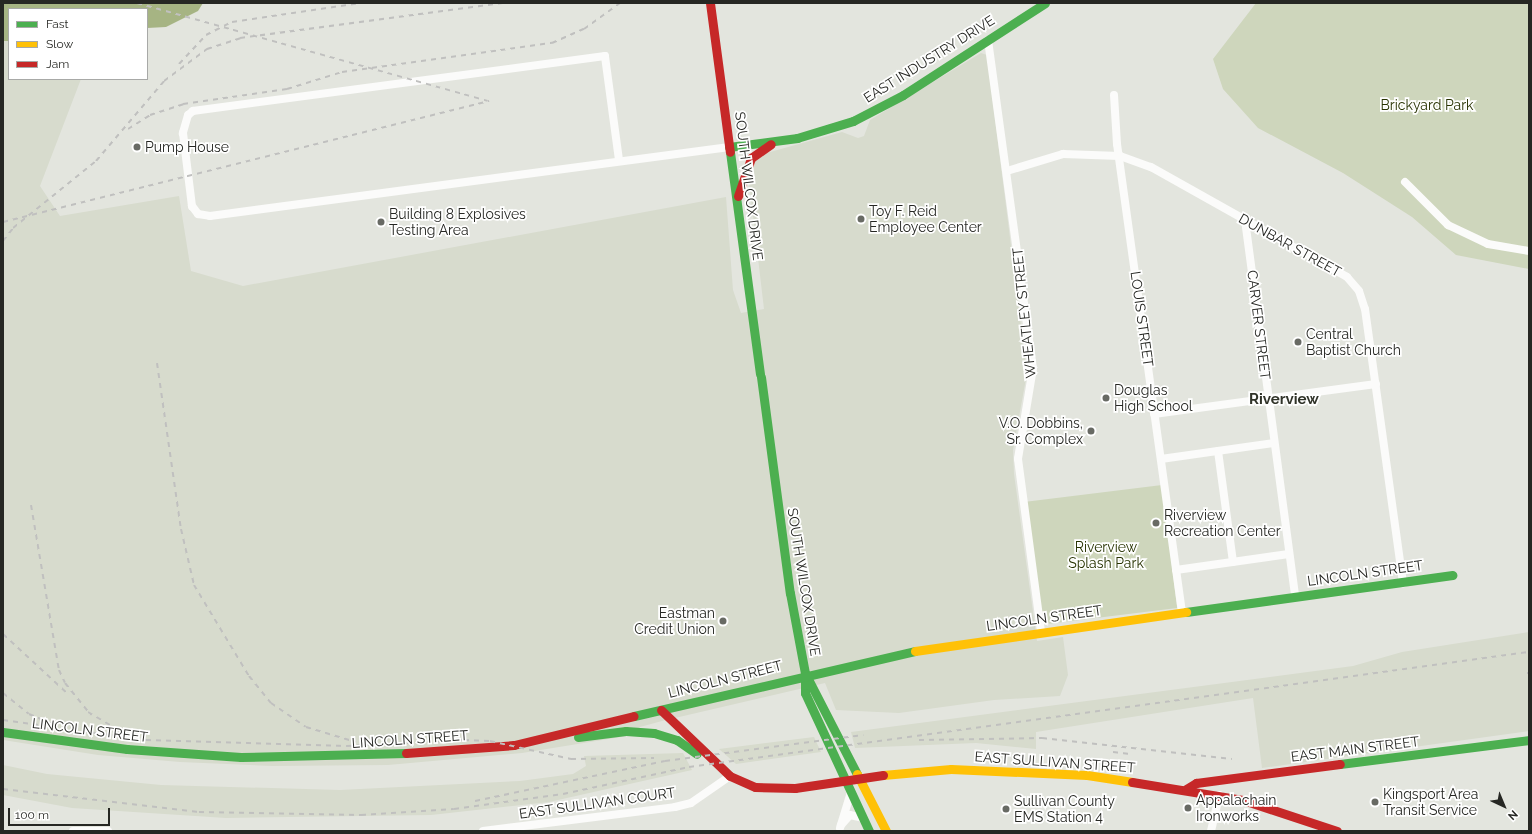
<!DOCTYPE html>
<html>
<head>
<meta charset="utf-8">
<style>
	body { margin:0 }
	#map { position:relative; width:1532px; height:834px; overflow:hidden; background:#e3e5de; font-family:Raleway,sans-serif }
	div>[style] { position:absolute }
	.built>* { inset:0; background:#d7dbcd }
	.green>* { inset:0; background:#ced6bc; transform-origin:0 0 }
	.water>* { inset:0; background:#a6b483 }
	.street>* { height:8px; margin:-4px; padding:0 4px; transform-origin:4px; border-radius:4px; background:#fbfbfa }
	.fast>* { height:9px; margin:-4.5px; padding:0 4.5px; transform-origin:4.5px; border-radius:4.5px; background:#4caf50 }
	.slow>* { height:9px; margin:-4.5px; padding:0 4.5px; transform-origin:4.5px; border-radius:4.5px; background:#ffc107 }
	.jam>* { height:9px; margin:-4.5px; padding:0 4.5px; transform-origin:4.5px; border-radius:4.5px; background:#c62828 }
	.rail>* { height:2px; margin-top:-1px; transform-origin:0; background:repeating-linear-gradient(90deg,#c0c0bf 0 5px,transparent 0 10px) }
	.dots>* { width:11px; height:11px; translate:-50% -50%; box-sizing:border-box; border:2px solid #fff; border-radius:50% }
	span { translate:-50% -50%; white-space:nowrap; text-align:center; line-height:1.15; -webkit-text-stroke:3.5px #fff; paint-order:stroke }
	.street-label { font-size:14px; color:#262723 }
	.park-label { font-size:14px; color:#273200 }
	.poi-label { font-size:14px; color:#262723 }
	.left { translate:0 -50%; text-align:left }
	.right { translate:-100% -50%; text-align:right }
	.neighbourhood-label { font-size:15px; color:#303329; font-weight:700 }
	.frame { position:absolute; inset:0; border:4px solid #262723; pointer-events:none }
	.legend { position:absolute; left:8px; top:8px; width:140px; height:72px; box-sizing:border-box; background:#fff; border:1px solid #a8a9a7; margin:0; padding:5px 7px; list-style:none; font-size:12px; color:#262723 }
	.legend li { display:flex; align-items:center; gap:8px; height:20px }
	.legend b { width:20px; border:1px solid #a8a9a7 }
	.north { position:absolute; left:1484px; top:786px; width:40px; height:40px; -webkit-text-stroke:3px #fff; paint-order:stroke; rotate:136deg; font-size:11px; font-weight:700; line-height:16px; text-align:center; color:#262723 }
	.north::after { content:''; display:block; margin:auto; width:14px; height:18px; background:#262723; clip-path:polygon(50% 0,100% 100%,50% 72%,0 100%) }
	.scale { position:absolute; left:8px; top:808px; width:102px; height:18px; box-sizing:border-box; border:2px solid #262723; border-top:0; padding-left:5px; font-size:12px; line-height:14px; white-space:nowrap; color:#262723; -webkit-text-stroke:3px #fff; paint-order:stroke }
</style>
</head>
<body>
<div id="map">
	<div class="built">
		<div style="clip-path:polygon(3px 41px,9px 41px,9px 79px,81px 79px,40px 186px,60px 216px,179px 196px,191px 271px,243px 286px,726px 197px,733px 290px,741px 313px,764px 309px,748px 173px,751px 165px,763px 154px,842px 132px,858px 138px,864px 136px,870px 120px,981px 53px,987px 55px,1027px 373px,1013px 450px,1014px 474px,1037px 641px,1063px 637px,1068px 675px,1060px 696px,994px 700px,899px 713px,836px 710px,825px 683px,662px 721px,640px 727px,627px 736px,522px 753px,388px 765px,272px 766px,180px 762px,98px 755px,3px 740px)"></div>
		<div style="clip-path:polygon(1529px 632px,1529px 731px,1262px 768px,1253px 698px,1036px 732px,1036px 749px,976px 743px,855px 748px,851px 732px,1353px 666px,1402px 652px)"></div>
		<div style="clip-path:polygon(814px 737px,821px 752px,736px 764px,719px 749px)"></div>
		<div style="clip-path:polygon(683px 753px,692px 770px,549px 802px,431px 815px,226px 818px,72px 808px,3px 795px,3px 765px,47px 774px,161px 785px,340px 790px,520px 781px,573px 774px,586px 766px,584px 756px)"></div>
	</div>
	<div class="green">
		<div style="clip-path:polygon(1256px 3px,1529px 3px,1529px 269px,1456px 255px,1412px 217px,1343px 173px,1258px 128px,1223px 89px,1213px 59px)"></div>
		<div style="left:1162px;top:485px;width:124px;height:137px;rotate:83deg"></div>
	</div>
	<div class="water">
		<div style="clip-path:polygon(3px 3px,203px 3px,198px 11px,166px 27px,147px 28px,147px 9px,9px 9px,9px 41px,3px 41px)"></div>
	</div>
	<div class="street">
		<div style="left:988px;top:40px;width:331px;rotate:82.2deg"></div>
		<div style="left:1033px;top:368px;width:92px;rotate:99.4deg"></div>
		<div style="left:1018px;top:459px;width:175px;rotate:82.4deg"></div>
		<div style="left:1114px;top:95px;width:49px;rotate:86.5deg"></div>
		<div style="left:1117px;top:144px;width:473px;rotate:82.1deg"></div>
		<div style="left:619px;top:160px;width:105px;rotate:-97.7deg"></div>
		<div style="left:605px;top:56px;width:416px;rotate:172.4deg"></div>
		<div style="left:193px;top:111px;width:6px;rotate:141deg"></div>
		<div style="left:188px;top:115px;width:19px;rotate:106deg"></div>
		<div style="left:183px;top:133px;width:74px;rotate:83deg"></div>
		<div style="left:192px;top:206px;width:10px;rotate:53deg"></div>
		<div style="left:198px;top:214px;width:12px;rotate:9deg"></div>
		<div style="left:210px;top:216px;width:524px;rotate:-7.57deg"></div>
		<div style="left:1007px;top:171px;width:59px;rotate:-16.9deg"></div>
		<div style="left:1063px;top:154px;width:57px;rotate:2deg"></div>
		<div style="left:1120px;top:156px;width:33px;rotate:20deg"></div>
		<div style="left:1151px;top:167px;width:225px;rotate:29.3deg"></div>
		<div style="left:1347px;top:277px;width:18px;rotate:49deg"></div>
		<div style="left:1359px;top:291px;width:19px;rotate:72deg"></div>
		<div style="left:1365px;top:309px;width:277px;rotate:82.1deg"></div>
		<div style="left:1405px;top:182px;width:61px;rotate:45deg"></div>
		<div style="left:1448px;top:225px;width:44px;rotate:25.4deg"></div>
		<div style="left:1488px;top:244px;width:42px;rotate:9.7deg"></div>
		<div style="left:1245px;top:220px;width:380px;rotate:82.4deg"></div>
		<div style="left:1154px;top:414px;width:224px;rotate:-7.7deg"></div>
		<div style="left:1218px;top:451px;width:112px;rotate:82.3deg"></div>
		<div style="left:1161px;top:459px;width:114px;rotate:-8.1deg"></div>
		<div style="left:1176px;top:570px;width:114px;rotate:-8.1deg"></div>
		<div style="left:841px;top:825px;width:13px;rotate:-48deg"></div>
		<div style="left:850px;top:815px;width:13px;rotate:13deg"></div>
		<div style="left:840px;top:828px;width:37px;rotate:-73deg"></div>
		<div style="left:73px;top:831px;width:35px"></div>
		<div style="left:483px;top:831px;width:193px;rotate:-7.1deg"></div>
		<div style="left:675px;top:807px;width:16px;rotate:-14deg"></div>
		<div style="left:691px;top:803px;width:47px;rotate:-34.7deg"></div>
		<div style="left:1211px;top:831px;width:37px;rotate:-77deg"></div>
	</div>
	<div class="fast">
		<div style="left:729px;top:147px;width:69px;rotate:-7.5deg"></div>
		<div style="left:797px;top:138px;width:59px;rotate:-16.9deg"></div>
		<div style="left:853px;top:121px;width:56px;rotate:-27.5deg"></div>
		<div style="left:903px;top:95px;width:169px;rotate:-32.9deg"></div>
		<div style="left:730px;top:152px;width:224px;rotate:82.3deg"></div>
		<div style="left:761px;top:377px;width:218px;rotate:82.4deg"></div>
		<div style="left:790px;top:593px;width:81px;rotate:79.4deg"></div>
		<div style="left:805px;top:673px;width:114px;rotate:62.8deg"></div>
		<div style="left:1186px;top:612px;width:269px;rotate:-7.9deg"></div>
		<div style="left:805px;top:674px;width:19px;rotate:90deg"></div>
		<div style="left:805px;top:693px;width:152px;rotate:65.1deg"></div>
		<div style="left:634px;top:716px;width:288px;rotate:-13deg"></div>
		<div style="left:3px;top:732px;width:125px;rotate:7.8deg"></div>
		<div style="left:127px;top:749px;width:114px;rotate:4deg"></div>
		<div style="left:241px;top:757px;width:165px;rotate:-1.4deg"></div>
		<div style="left:578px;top:737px;width:48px;rotate:-7.1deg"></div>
		<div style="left:626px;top:731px;width:28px;rotate:4deg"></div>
		<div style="left:654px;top:733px;width:24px;rotate:17deg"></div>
		<div style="left:677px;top:740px;width:24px;rotate:35deg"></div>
		<div style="left:1340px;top:764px;width:191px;rotate:-7.2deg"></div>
	</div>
	<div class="slow">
		<div style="left:915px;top:651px;width:274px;rotate:-8.2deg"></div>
		<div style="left:857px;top:774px;width:64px;rotate:63deg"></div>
		<div style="left:883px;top:775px;width:68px;rotate:-5deg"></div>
		<div style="left:951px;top:769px;width:136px;rotate:2.5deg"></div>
		<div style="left:1087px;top:775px;width:46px;rotate:8.8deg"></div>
	</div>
	<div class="jam">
		<div style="left:710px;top:3px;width:150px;rotate:82.4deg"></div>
		<div style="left:738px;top:196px;width:40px;rotate:-71.1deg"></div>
		<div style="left:751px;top:158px;width:24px;rotate:-35deg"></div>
		<div style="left:661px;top:710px;width:95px;rotate:43.7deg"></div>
		<div style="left:730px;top:776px;width:27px;rotate:24deg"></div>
		<div style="left:755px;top:787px;width:40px;rotate:1.4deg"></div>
		<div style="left:795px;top:788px;width:89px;rotate:-8.4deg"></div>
		<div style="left:406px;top:753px;width:108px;rotate:-4.2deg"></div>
		<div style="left:514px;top:745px;width:123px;rotate:-13.6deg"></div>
		<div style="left:1132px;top:782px;width:112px;rotate:9.2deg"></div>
		<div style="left:1243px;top:800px;width:99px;rotate:18.3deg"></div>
		<div style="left:1186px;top:789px;width:12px;rotate:-31deg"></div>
		<div style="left:1196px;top:783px;width:145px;rotate:-7.5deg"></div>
	</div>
	<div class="rail">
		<div style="left:137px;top:3px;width:364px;rotate:15.6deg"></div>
		<div style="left:179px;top:64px;width:40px;rotate:-47deg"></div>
		<div style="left:206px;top:35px;width:29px;rotate:-27deg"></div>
		<div style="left:232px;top:22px;width:130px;rotate:-8.4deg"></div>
		<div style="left:128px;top:129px;width:26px;rotate:-32deg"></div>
		<div style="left:150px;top:115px;width:35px;rotate:-18deg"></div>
		<div style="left:183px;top:104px;width:105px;rotate:-8.2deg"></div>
		<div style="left:287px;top:89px;width:58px;rotate:-17.2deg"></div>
		<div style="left:342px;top:72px;width:212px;rotate:-7.9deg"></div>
		<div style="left:552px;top:43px;width:35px;rotate:-24deg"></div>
		<div style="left:584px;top:29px;width:44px;rotate:-35.8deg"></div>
		<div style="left:3px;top:222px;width:501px;rotate:-13.98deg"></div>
		<div style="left:3px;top:241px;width:16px;rotate:-52deg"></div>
		<div style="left:13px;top:228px;width:107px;rotate:-38.9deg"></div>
		<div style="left:96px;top:161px;width:105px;rotate:-49.6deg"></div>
		<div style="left:164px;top:81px;width:54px;rotate:-36.7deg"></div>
		<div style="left:207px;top:49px;width:35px;rotate:-18deg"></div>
		<div style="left:240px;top:38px;width:265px;rotate:-7.6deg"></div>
		<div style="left:157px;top:363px;width:168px;rotate:81.8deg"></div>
		<div style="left:181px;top:529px;width:57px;rotate:76.9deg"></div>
		<div style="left:194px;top:585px;width:106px;rotate:58.9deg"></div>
		<div style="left:249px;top:676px;width:35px;rotate:51deg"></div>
		<div style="left:271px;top:703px;width:42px;rotate:34.4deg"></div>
		<div style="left:306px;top:727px;width:52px;rotate:16.7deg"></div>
		<div style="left:31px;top:505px;width:167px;rotate:80.4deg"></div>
		<div style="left:59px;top:670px;width:14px;rotate:65deg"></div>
		<div style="left:65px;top:683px;width:41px;rotate:50.9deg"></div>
		<div style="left:3px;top:634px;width:88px;rotate:42.7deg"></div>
		<div style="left:1527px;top:673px;width:2px"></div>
		<div style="left:3px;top:693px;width:33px;rotate:39deg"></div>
		<div style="left:29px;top:714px;width:25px;rotate:23deg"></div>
		<div style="left:88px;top:712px;width:45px;rotate:30.5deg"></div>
		<div style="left:3px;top:720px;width:144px;rotate:8deg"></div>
		<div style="left:146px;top:740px;width:201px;rotate:1.7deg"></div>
		<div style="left:347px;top:746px;width:117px;rotate:-2.9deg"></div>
		<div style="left:464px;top:740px;width:26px;rotate:2deg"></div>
		<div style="left:490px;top:741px;width:83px;rotate:12.5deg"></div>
		<div style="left:571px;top:759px;width:83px;rotate:-0.7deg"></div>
		<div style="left:919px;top:740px;width:123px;rotate:-0.9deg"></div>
		<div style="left:1042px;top:738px;width:191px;rotate:6.3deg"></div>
		<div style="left:1113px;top:752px;width:17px;rotate:7deg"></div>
		<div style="left:3px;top:789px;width:197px;rotate:6.7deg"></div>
		<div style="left:199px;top:812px;width:162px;rotate:1.1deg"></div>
		<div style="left:361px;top:815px;width:93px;rotate:-3.7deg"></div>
		<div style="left:454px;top:809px;width:110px;rotate:-7.8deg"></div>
		<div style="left:563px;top:794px;width:129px;rotate:-12.1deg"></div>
		<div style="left:689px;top:767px;width:848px;rotate:-7.8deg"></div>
		<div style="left:475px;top:801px;width:194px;rotate:-11.9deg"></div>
		<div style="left:665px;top:761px;width:200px;rotate:-7.5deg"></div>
	</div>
	<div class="dots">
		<div style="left:137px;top:147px;background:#686a64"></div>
		<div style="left:861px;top:219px;background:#686a64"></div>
		<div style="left:381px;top:222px;background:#686a64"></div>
		<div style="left:1298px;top:342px;background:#686a64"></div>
		<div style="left:1106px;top:398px;background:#686a64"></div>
		<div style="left:1091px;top:431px;background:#686a64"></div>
		<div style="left:1156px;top:523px;background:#686a64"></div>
		<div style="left:723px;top:621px;background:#686a64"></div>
		<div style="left:1375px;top:802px;background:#686a64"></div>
		<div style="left:1188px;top:808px;background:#686a64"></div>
		<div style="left:1006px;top:809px;background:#686a64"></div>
	</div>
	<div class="street-label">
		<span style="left:929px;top:59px;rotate:-32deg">EAST INDUSTRY DRIVE</span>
		<span style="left:749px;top:186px;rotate:83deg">SOUTH WILCOX DRIVE</span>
		<span style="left:1290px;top:245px;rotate:29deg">DUNBAR STREET</span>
		<span style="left:1024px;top:313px;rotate:-96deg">WHEATLEY STREET</span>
		<span style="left:1142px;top:319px;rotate:82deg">LOUIS STREET</span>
		<span style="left:1259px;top:325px;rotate:83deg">CARVER STREET</span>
		<span style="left:1365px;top:573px;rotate:-8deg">LINCOLN STREET</span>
		<span style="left:804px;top:582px;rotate:81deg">SOUTH WILCOX DRIVE</span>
		<span style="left:1044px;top:618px;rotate:-8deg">LINCOLN STREET</span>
		<span style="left:725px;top:679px;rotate:-14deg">LINCOLN STREET</span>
		<span style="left:90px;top:730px;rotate:7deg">LINCOLN STREET</span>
		<span style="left:410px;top:739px;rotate:-4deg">LINCOLN STREET</span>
		<span style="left:1355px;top:749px;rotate:-7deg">EAST MAIN STREET</span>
		<span style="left:1055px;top:762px;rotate:4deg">EAST SULLIVAN STREET</span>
		<span style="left:597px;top:803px;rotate:-8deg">EAST SULLIVAN COURT</span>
	</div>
	<div class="park-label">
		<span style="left:1427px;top:105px">Brickyard Park</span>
		<span style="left:1106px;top:555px">Riverview<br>Splash Park</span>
	</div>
	<div class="poi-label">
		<span class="left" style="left:145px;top:147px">Pump House</span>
		<span class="left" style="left:869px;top:219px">Toy F. Reid<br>Employee Center</span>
		<span class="left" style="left:389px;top:222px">Building 8 Explosives<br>Testing Area</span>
		<span class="left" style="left:1306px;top:342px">Central<br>Baptist Church</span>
		<span class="left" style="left:1114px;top:398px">Douglas<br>High School</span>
		<span class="right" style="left:1083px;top:431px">V.O. Dobbins,<br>Sr. Complex</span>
		<span class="left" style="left:1164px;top:523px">Riverview<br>Recreation Center</span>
		<span class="right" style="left:715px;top:621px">Eastman<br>Credit Union</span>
		<span class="left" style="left:1383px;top:802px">Kingsport Area<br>Transit Service</span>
		<span class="left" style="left:1196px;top:808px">Appalachain<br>Ironworks</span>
		<span class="left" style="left:1014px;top:809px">Sullivan County<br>EMS Station 4</span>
	</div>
	<div class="neighbourhood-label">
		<span style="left:1284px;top:400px">Riverview</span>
	</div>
	<div class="frame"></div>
	<ul class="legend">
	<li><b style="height:5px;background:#4caf50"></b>Fast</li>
	<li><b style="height:5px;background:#ffc107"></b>Slow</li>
	<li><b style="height:5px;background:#c62828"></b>Jam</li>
	</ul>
	<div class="north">N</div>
	<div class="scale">100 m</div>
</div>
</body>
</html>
